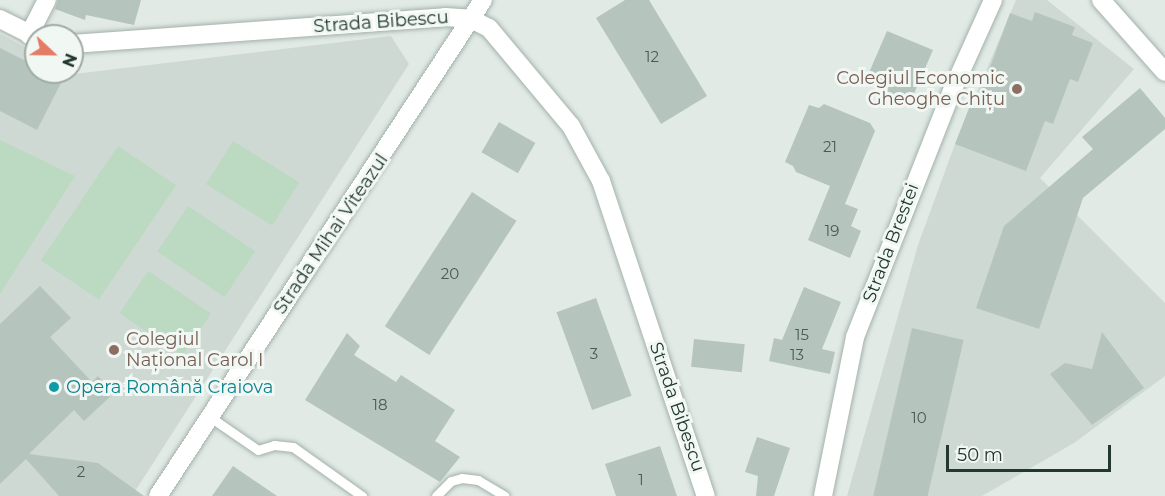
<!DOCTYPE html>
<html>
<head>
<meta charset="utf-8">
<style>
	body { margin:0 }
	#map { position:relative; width:1165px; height:496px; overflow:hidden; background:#e1eae5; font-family:Montserrat,sans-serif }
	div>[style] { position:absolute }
	.built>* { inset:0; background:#cfd9d4 }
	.green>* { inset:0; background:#bcd9c1; transform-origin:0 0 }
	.building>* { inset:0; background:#b6c4be; transform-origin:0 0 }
	.roads { filter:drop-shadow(0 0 2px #a4b1ab) drop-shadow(0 0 2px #a4b1ab) }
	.lane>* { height:9px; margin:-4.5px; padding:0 4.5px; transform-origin:4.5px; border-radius:4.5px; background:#fff }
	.street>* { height:18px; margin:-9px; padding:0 9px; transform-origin:9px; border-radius:9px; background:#fff }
	.secondary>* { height:18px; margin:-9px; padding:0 9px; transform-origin:9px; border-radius:9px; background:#fff }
	.dots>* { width:16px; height:16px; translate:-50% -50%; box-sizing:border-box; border:3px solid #f1f7f3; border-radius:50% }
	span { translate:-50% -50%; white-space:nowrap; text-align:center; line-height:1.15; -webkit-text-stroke:6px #f1f7f3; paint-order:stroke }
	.number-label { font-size:15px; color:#485b54 }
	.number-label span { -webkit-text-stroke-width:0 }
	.street-label { font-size:18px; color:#233831 }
	.education-label { font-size:18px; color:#785e54 }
	.right { translate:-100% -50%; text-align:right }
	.left { translate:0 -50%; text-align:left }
	.culture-label { font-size:18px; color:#0d838f }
	.north { position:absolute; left:24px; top:24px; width:60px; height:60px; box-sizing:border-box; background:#f1f7f3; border:2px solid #9faba5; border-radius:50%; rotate:112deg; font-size:16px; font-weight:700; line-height:24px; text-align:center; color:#233831 }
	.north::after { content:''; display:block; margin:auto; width:21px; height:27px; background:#e37b65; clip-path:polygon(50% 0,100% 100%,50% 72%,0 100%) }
	.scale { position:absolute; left:946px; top:445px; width:165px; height:27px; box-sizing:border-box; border:3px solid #233831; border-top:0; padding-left:8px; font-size:18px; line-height:21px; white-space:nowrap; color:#233831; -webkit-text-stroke:4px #f1f7f3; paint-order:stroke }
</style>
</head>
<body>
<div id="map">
	<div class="built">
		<div style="clip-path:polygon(1016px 0,1047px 0,1134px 69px,1040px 178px,1165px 303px,1165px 376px,1074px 443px,982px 496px,847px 496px,918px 245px,955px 144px)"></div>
		<div style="clip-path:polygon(0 34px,36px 53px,36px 72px,74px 74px,391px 36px,409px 64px,132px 496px,0 496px)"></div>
	</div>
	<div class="green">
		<div style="clip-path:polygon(0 140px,75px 176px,0 294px)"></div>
		<div style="left:233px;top:141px;width:78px;height:51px;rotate:32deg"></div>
		<div style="left:118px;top:146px;width:70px;height:138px;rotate:34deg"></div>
		<div style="left:188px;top:206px;width:81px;height:55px;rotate:34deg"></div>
		<div style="left:148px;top:271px;width:76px;height:51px;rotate:34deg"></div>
	</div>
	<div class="building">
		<div style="clip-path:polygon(58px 0,141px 0,134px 25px,86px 15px,85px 20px,55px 9px)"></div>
		<div style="clip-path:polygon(625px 0,649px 0,707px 96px,661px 124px,596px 18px)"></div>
		<div style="clip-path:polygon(1035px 12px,1075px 27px,1072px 35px,1093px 43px,1078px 82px,1070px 79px,1053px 124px,1045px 121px,1026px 171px,955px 144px,971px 103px,976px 105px,1010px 13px,1032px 21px)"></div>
		<div style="clip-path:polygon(887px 31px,933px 50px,912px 98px,898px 92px,896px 96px,871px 85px,874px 77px,868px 75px)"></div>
		<div style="clip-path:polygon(0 48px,36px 66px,36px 72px,48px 72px,63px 79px,37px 130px,0 111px)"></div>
		<div style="clip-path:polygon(1140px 88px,1165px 118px,1165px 129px,1083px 198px,1039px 329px,976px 308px,1004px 226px,1093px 149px,1082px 137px)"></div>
		<div style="clip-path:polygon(824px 104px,870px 123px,875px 131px,845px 204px,858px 209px,851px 226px,861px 231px,850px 258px,808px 240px,830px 186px,796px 172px,793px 166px,785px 162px,809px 105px,819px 108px)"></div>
		<div style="left:499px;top:122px;width:42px;height:35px;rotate:30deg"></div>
		<div style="left:472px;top:192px;width:53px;height:160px;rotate:33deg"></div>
		<div style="clip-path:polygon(40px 286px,71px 318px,50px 337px,92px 382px,98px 376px,114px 393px,84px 421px,74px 410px,29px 454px,98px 463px,144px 496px,59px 496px,26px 459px,0 484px,0 324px)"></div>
		<div style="clip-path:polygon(804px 287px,841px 302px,822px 349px,835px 352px,830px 374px,769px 361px,774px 338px,782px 340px)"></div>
		<div style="left:596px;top:298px;width:104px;height:42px;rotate:70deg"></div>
		<div style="left:912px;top:328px;width:53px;height:172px;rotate:13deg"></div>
		<div style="clip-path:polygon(1102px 332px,1144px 388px,1092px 425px,1050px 374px,1065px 363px,1092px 369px)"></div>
		<div style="clip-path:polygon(347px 333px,360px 346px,354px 355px,396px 382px,401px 375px,455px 410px,435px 441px,460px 457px,440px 482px,305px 400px)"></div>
		<div style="left:694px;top:339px;width:51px;height:28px;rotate:6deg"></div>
		<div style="clip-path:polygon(757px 437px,790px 448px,774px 496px,756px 496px,758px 476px,745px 472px)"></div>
		<div style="clip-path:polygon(660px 446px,677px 496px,616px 496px,605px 464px)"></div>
		<div style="clip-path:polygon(233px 466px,277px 496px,212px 496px)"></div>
	</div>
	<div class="roads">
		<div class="lane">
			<div style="left:210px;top:417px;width:58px;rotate:34.5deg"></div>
			<div style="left:258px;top:450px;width:17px;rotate:-17deg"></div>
			<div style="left:274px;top:445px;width:19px;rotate:6deg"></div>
			<div style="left:293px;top:447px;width:85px;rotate:35.4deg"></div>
			<div style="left:436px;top:496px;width:21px;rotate:-45deg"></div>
			<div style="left:451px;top:481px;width:11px;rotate:-15deg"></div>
			<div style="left:462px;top:478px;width:16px;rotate:7deg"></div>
			<div style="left:478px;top:480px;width:31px;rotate:31deg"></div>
		</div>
		<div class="street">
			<div style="left:29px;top:35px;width:39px;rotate:-63deg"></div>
		</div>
		<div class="secondary">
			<div style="left:1101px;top:0;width:96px;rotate:48.4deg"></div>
			<div style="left:0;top:19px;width:40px;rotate:26.6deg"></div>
			<div style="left:72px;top:44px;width:374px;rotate:-4.1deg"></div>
			<div style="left:445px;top:17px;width:26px;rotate:4deg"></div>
			<div style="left:471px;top:19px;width:20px;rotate:27deg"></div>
			<div style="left:489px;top:28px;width:128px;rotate:50.1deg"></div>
			<div style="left:571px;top:126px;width:63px;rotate:61.4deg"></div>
			<div style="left:601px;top:181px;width:332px;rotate:71.6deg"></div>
			<div style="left:158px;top:496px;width:593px;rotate:-56.77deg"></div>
			<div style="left:823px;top:496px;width:162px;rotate:-78.6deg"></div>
			<div style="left:855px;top:337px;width:264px;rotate:-68.5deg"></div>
			<div style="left:952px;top:91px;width:100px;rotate:-65.7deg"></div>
		</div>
	</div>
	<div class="dots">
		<div style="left:1017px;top:89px;background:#8d6e63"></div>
		<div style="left:114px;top:350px;background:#8d6e63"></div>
		<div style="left:54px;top:387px;background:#0f9aa8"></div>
	</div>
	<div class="number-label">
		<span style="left:652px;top:57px">12</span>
		<span style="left:830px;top:147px">21</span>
		<span style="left:832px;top:231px">19</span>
		<span style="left:450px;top:274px">20</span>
		<span style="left:802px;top:335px">15</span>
		<span style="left:594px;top:354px">3</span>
		<span style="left:797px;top:355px">13</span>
		<span style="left:380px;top:405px">18</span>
		<span style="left:919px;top:418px">10</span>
		<span style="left:81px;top:472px">2</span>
		<span style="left:641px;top:480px">1</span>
	</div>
	<div class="street-label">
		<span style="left:381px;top:22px;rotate:-4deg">Strada Bibescu</span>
		<span style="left:331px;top:234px;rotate:-56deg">Strada Mihai Viteazul</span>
		<span style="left:891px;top:243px;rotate:-69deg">Strada Brestei</span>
		<span style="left:677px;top:407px;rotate:71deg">Strada Bibescu</span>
	</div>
	<div class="education-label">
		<span class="right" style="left:1005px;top:89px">Colegiul Economic<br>Gheoghe Chițu</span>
		<span class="left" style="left:126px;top:350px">Colegiul<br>Național Carol I</span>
	</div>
	<div class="culture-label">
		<span class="left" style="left:66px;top:387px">Opera Română Craiova</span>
	</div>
	<div class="north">N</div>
	<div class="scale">50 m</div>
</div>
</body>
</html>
